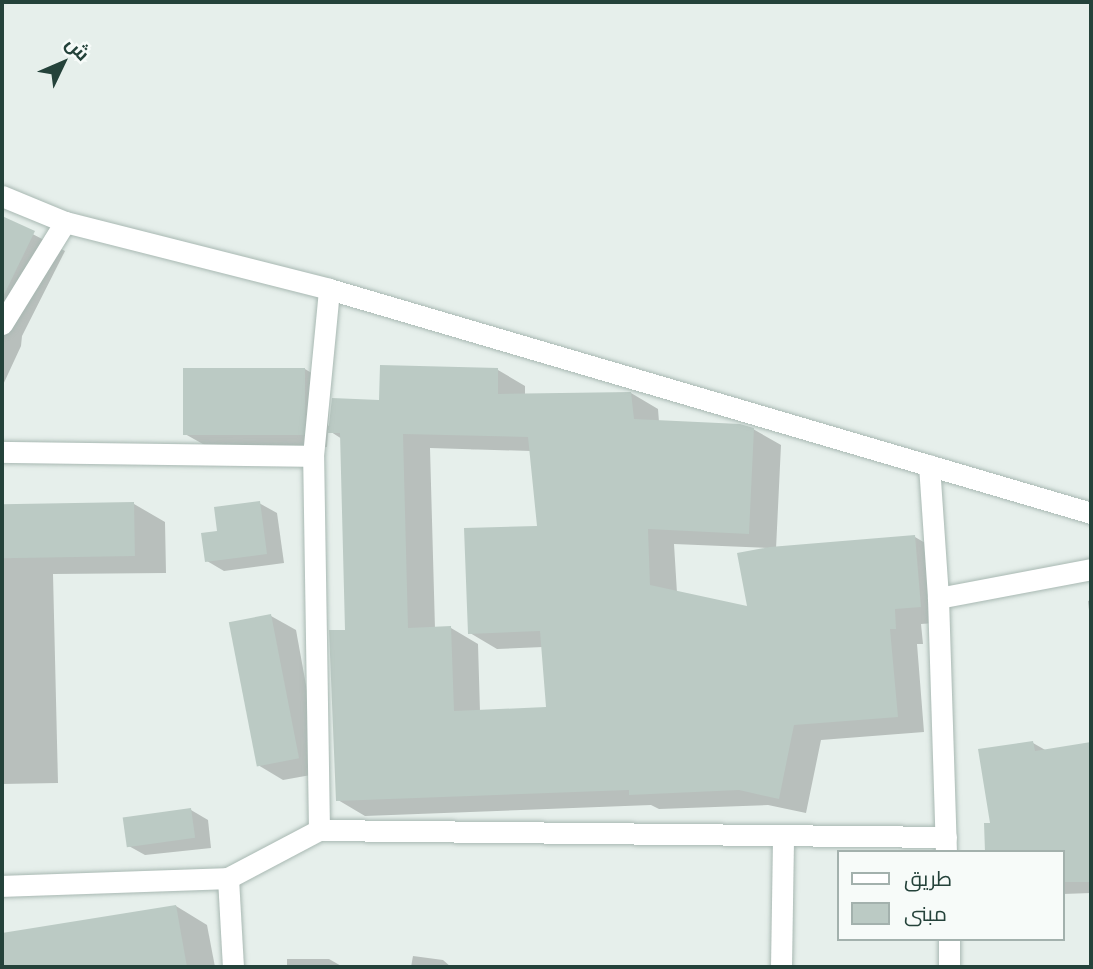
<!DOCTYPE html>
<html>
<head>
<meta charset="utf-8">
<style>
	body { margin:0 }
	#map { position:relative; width:1093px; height:969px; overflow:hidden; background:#e6efeb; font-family:Quicksand,Cairo,sans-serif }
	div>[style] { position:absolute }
	.shadow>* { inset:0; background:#0003 }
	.building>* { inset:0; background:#bbcac4; transform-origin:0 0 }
	.roads { filter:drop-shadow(0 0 2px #a8b8b2) drop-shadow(0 0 2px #a8b8b2) }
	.minor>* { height:21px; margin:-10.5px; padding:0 10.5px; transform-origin:10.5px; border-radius:10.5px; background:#fff }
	span { translate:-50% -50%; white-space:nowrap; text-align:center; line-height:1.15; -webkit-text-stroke:5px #f7fbf9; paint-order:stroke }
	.frame { position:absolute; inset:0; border:4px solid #24423a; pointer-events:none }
	.legend { position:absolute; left:837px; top:850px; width:228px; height:91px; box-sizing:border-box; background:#f7fbf9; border:2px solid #a3b1ad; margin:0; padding:9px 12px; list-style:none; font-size:21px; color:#24423a }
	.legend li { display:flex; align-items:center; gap:14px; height:35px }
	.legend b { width:35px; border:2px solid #a3b1ad }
	.north { position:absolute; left:28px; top:28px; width:70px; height:70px; -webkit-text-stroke:5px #f7fbf9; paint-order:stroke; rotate:46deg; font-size:19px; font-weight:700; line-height:28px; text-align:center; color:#24423a }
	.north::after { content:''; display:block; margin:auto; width:24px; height:32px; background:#24423a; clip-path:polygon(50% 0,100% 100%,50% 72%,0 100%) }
</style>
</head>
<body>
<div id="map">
	<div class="shadow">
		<div style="clip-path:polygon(2px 218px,65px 251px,22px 336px,21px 346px,2px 387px)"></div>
		<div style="clip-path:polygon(evenodd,305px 369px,330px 384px,328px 426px,381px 402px,498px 370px,525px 386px,525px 395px,631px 393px,658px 409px,659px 422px,753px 429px,781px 445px,776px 549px,915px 537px,942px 553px,948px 622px,921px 624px,923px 644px,917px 644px,924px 732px,821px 740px,806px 813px,768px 805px,659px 809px,651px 805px,365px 816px,338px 800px,347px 631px,342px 439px,328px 430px,327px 447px,210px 448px,185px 434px,305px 369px,430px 448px,531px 451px,539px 528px,470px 633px,497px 649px,543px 647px,548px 709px,480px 712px,478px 644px,451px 628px,435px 629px,430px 448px,305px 369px,674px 544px,768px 548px,749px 608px,677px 593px,674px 544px)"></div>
		<div style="clip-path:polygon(259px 503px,277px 513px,284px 563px,224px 571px,207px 561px,219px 532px)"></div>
		<div style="clip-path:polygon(134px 504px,165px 522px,166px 573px,53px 574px,58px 783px,2px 784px,2px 506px)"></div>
		<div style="clip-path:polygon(1091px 600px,1091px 629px,1088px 601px)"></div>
		<div style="clip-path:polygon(271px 616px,296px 630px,322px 773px,283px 780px,258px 765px)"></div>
		<div style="clip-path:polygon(1033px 743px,1047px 751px,1091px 744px,1091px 893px,1063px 894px,1063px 852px,992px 825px)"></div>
		<div style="clip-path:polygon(191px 810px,208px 820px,211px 848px,145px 855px,127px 845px)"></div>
		<div style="clip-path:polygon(176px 906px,207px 925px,215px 967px,2px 967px,2px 935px)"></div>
		<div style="clip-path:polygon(413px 956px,443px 960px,451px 967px,411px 967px)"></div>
		<div style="clip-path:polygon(287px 959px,329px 959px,343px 967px,287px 967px)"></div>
	</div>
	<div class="building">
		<div style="clip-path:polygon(2px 216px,35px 231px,2px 299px)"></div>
		<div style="clip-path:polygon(evenodd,380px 365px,498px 368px,498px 394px,631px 392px,634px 419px,740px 424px,754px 428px,749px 534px,648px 529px,650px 585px,747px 606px,737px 553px,770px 547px,915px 535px,921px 607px,895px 609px,896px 629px,890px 629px,898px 717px,794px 725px,779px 799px,739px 790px,629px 795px,629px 790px,336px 801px,329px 630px,345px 630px,340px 433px,328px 433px,332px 398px,379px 400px,380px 365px,403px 434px,528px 437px,537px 526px,464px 528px,468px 634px,540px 631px,546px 707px,454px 711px,451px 626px,408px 628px,403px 434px)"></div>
		<div style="left:183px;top:368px;width:122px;height:67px"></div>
		<div style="clip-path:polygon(260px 501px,267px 554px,205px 562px,201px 533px,217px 531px,214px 507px)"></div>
		<div style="left:134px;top:502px;width:54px;height:132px;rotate:89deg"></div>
		<div style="left:271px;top:614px;width:147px;height:43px;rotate:79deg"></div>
		<div style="clip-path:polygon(1033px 741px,1035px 751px,1091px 742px,1091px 882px,1063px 882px,1063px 852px,985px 852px,984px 823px,990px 823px,978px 749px)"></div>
		<div style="left:191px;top:808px;width:30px;height:69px;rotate:82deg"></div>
		<div style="clip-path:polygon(176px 905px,187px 967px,2px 967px,2px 933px)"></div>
	</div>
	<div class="roads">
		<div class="minor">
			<div style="left:2px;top:196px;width:68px;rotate:22.4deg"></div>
			<div style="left:65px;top:222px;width:272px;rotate:14.2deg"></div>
			<div style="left:329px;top:289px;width:794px;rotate:16.38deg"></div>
			<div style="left:2px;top:324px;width:120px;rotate:-58.3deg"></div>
			<div style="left:2px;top:452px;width:311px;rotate:0.7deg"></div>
			<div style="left:929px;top:465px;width:133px;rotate:86.1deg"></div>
			<div style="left:938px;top:598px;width:254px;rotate:88.2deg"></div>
			<div style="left:938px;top:598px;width:156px;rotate:-10.7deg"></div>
			<div style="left:319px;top:830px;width:374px;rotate:-90.9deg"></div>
			<div style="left:313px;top:456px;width:168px;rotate:-84.5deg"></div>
			<div style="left:228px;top:878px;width:89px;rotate:86.8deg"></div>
			<div style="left:2px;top:886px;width:226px;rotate:-2deg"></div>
			<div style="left:228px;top:878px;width:103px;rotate:-27.8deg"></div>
			<div style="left:319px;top:830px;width:627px;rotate:0.64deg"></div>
			<div style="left:949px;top:939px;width:28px;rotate:90deg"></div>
			<div style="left:781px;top:967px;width:130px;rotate:-89.1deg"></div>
		</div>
	</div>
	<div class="frame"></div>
	<ul class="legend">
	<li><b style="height:9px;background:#fff"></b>طريق</li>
	<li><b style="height:19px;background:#bbcac4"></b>مبنى</li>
	</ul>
	<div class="north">ش</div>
</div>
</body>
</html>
